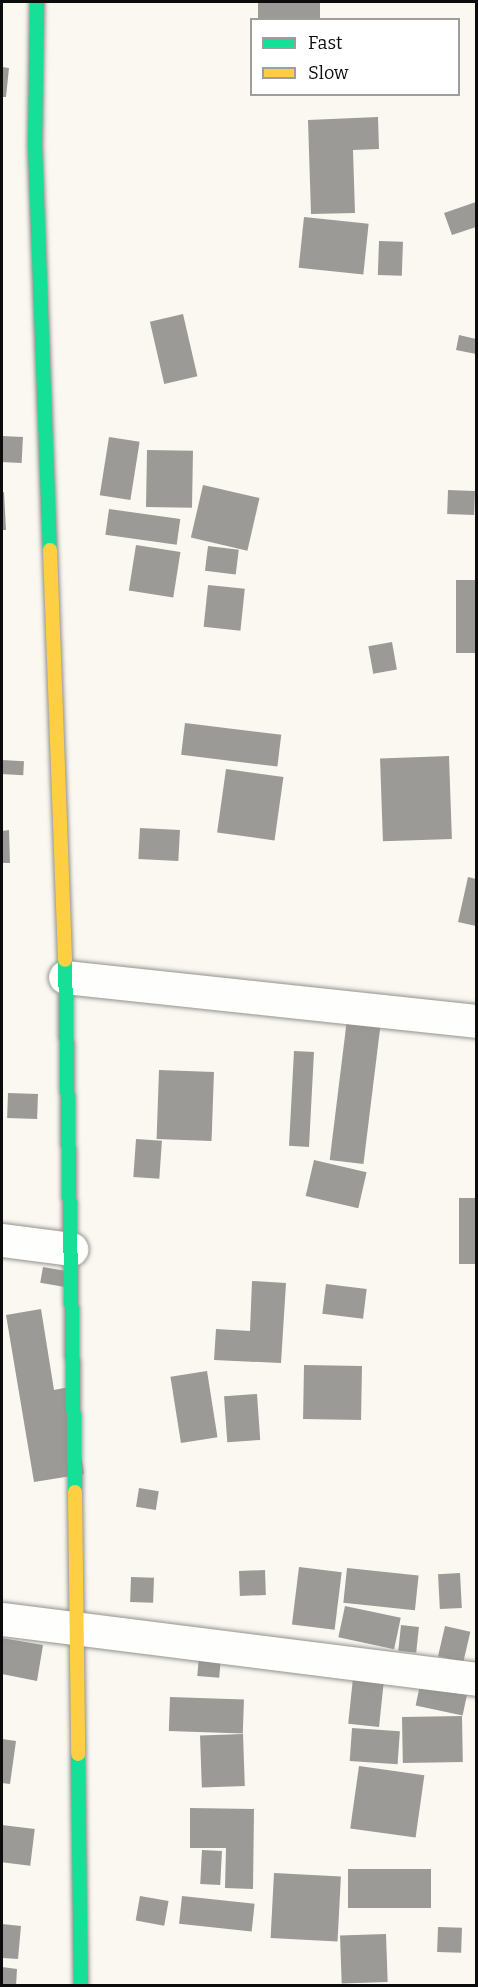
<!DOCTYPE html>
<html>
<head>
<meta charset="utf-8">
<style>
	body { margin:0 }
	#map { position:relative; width:478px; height:1987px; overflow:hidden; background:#faf8f0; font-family:Bitter,serif }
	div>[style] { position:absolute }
	.building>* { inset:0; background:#9c9a96; transform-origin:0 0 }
	.roads { filter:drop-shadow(0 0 2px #93928f) drop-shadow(0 0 2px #93928f) }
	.street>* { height:33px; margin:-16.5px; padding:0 16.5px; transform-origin:16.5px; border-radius:16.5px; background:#fefefd }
	.fast>* { height:14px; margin:-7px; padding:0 7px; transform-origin:7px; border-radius:7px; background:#16e098 }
	.slow>* { height:14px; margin:-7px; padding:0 7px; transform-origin:7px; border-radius:7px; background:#ffcf43 }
	span { translate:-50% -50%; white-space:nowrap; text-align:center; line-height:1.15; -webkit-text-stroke:6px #fff; paint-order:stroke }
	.frame { position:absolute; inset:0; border:3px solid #0c0c0c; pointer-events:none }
	.legend { position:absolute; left:250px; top:18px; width:210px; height:78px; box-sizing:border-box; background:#fff; border:2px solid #9e9e9e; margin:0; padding:8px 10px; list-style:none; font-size:18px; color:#0c0c0c }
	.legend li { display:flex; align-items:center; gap:12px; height:30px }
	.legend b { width:30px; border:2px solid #9e9e9e }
</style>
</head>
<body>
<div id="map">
	<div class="building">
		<div style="left:258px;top:2px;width:62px;height:18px"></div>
		<div style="clip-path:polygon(2px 67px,9px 68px,6px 97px,2px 97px)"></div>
		<div style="clip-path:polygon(378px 117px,379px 149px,353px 150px,355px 213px,311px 214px,308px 120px)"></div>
		<div style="clip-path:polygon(476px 202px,476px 227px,452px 235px,444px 213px)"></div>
		<div style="left:304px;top:217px;width:65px;height:51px;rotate:6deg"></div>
		<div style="left:379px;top:241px;width:24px;height:34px;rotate:2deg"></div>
		<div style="left:183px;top:314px;width:64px;height:34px;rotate:77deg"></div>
		<div style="clip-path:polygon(459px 335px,476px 339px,476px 354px,456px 350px)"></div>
		<div style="left:2px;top:436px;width:21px;height:26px;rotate:3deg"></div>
		<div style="left:109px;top:437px;width:31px;height:59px;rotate:9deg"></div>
		<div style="left:147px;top:450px;width:46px;height:57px;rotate:1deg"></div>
		<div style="left:203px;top:485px;width:58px;height:54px;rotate:13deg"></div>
		<div style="left:448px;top:490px;width:27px;height:24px;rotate:2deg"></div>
		<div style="clip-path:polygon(4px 492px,6px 530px,2px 530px,2px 493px)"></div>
		<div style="left:109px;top:509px;width:72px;height:26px;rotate:8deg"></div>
		<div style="left:136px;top:545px;width:45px;height:46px;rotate:9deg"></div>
		<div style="left:208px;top:546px;width:31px;height:25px;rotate:7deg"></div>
		<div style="left:456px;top:580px;width:20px;height:73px"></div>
		<div style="left:208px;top:585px;width:37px;height:42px;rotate:6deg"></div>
		<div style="left:392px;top:642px;width:28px;height:24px;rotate:80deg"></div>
		<div style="left:185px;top:723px;width:97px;height:32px;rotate:7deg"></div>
		<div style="left:449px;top:756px;width:83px;height:69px;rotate:88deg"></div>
		<div style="left:2px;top:760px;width:22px;height:14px;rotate:3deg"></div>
		<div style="left:226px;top:769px;width:58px;height:64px;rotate:8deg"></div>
		<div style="left:140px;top:828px;width:40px;height:31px;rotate:3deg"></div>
		<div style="clip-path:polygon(9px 830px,10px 863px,2px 863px,2px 831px)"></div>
		<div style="clip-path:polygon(468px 877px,476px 879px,476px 926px,458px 922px)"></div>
		<div style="left:347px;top:1019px;width:34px;height:142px;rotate:7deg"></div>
		<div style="left:294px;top:1051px;width:20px;height:95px;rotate:3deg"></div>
		<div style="left:159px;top:1070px;width:55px;height:69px;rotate:2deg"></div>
		<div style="left:8px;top:1093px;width:30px;height:25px;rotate:2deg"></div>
		<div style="left:136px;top:1139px;width:26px;height:38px;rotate:4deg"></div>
		<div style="left:314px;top:1160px;width:54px;height:37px;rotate:13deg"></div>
		<div style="left:459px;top:1198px;width:17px;height:66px"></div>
		<div style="left:43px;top:1267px;width:28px;height:16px;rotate:10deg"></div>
		<div style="clip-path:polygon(252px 1281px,286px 1283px,281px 1363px,214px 1360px,216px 1329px,250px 1331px)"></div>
		<div style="left:326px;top:1284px;width:41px;height:30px;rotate:7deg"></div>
		<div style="clip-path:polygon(41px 1309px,54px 1390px,69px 1387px,84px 1474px,34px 1482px,6px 1315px)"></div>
		<div style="left:304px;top:1365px;width:58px;height:54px;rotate:1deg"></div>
		<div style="left:207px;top:1371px;width:67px;height:37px;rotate:81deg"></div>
		<div style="left:257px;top:1394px;width:46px;height:33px;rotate:86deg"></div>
		<div style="left:139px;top:1488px;width:20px;height:19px;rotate:9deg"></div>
		<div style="left:299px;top:1567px;width:43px;height:58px;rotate:7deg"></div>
		<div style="left:347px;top:1568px;width:72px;height:35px;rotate:6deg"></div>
		<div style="left:265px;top:1570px;width:25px;height:26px;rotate:88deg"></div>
		<div style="left:460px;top:1573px;width:35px;height:22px;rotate:87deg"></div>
		<div style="left:131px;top:1577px;width:23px;height:25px;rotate:2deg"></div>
		<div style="left:345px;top:1606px;width:57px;height:32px;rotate:12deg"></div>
		<div style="left:401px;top:1625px;width:18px;height:26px;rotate:6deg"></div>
		<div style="left:445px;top:1626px;width:26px;height:31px;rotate:13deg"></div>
		<div style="clip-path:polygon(2px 1638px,43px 1645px,37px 1681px,2px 1674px)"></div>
		<div style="left:199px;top:1656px;width:22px;height:20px;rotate:5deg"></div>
		<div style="left:353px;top:1678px;width:31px;height:46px;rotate:6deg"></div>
		<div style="left:420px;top:1685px;width:48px;height:21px;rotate:12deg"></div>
		<div style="left:170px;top:1697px;width:74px;height:34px;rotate:2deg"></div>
		<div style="left:462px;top:1716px;width:46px;height:60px;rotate:89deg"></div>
		<div style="left:352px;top:1728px;width:48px;height:33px;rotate:4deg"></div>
		<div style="left:243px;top:1734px;width:52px;height:43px;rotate:88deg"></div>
		<div style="clip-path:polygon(2px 1739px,16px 1741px,10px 1784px,2px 1783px)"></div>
		<div style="left:359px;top:1766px;width:66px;height:63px;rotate:8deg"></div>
		<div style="clip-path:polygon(190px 1808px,254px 1809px,253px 1889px,225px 1888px,226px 1848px,190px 1848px)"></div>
		<div style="left:2px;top:1825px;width:33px;height:37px;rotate:7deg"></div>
		<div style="left:202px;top:1850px;width:20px;height:34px;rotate:3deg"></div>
		<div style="left:348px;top:1869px;width:83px;height:39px"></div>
		<div style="left:274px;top:1873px;width:67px;height:65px;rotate:3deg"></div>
		<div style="left:140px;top:1896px;width:29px;height:25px;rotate:10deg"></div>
		<div style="left:182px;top:1896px;width:73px;height:28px;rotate:6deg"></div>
		<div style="clip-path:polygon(2px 1924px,21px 1926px,18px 1959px,2px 1958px)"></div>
		<div style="left:438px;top:1927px;width:24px;height:25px;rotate:2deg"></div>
		<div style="left:386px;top:1934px;width:48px;height:46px;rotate:88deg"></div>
		<div style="clip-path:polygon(2px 1967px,17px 1969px,16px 1986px,2px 1986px)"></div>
	</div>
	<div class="roads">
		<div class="street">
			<div style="left:65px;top:977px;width:413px;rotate:6.1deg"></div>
			<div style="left:2px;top:1240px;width:70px;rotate:7.4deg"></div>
			<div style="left:2px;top:1619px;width:478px;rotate:7.2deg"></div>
		</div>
		<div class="fast">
			<div style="left:37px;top:2px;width:144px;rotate:90.8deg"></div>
			<div style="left:35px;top:146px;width:404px;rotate:87.9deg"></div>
			<div style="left:65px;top:960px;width:532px;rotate:88.92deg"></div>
			<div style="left:78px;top:1754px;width:232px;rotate:89.3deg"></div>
		</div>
		<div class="slow">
			<div style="left:50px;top:550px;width:410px;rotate:87.9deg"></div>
			<div style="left:75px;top:1492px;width:262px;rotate:89.3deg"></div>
		</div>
	</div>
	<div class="frame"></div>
	<ul class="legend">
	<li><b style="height:8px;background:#16e098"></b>Fast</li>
	<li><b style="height:8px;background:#ffcf43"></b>Slow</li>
	</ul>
</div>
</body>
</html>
